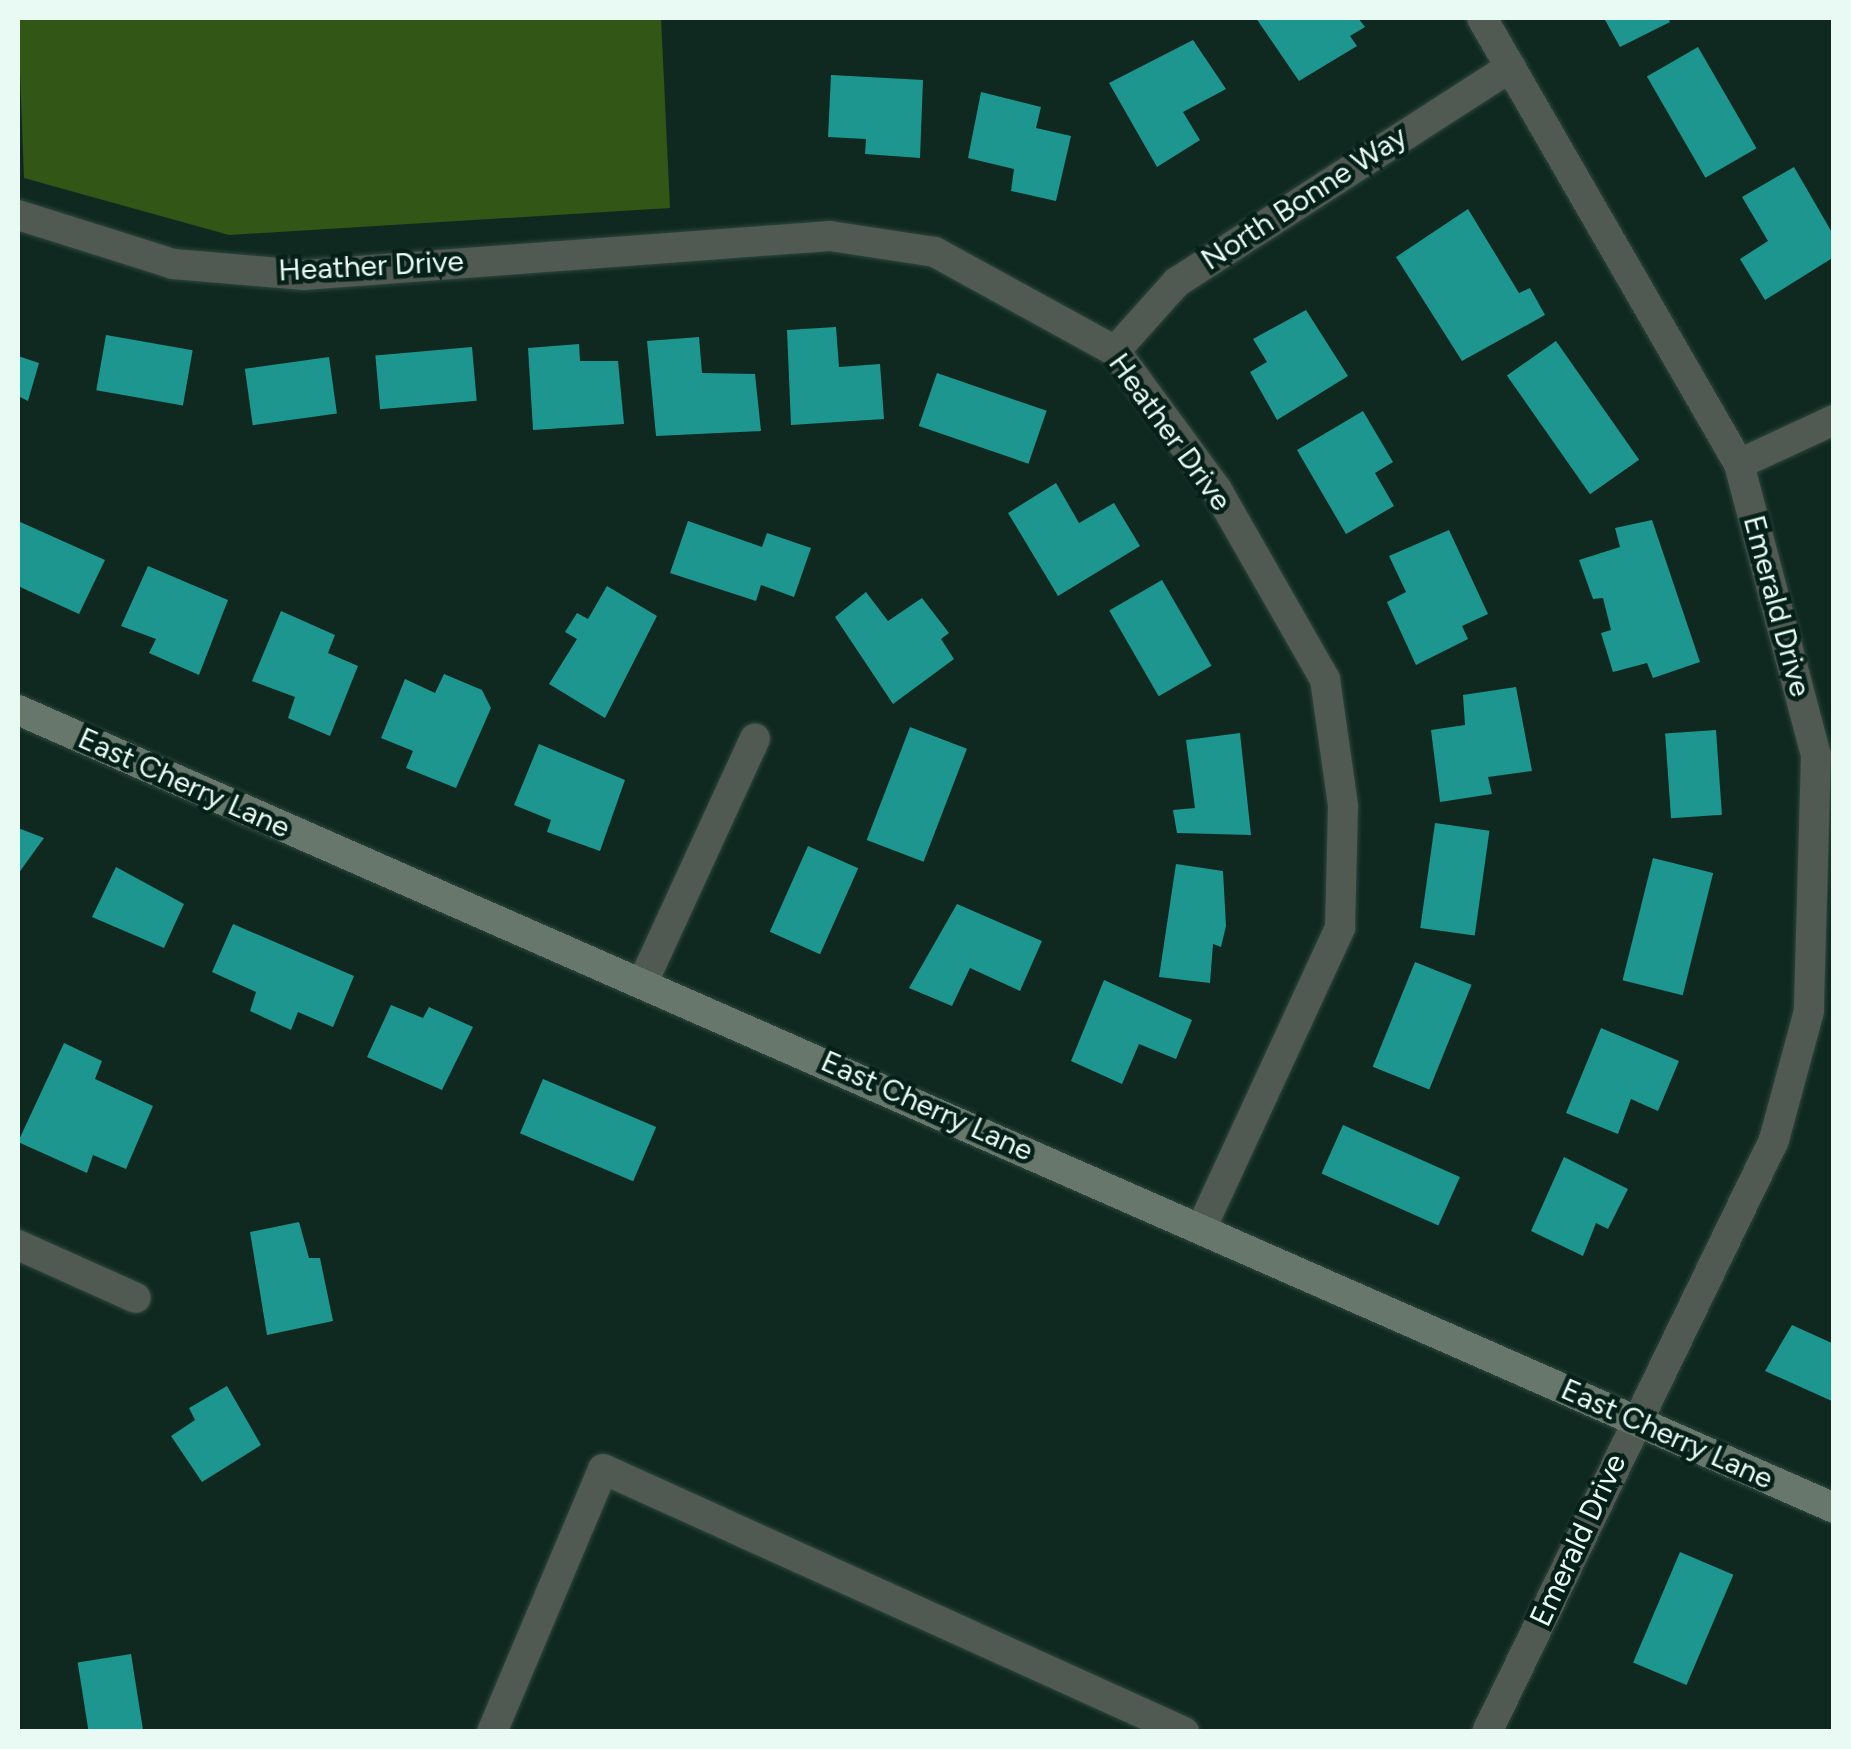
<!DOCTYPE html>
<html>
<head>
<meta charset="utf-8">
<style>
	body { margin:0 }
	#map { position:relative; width:1851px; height:1749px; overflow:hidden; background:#0f2921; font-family:Figtree,sans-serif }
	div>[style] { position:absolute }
	.green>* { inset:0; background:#325616 }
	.building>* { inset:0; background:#1c968f; transform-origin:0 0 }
	.roads { filter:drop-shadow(0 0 2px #2e463e) drop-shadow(0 0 2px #2e463e) }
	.street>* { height:30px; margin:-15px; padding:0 15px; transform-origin:15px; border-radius:15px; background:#505952 }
	.secondary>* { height:30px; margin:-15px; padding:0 15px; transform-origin:15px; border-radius:15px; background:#68776b }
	span { translate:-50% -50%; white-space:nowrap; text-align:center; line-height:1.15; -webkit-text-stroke:9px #052018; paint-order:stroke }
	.street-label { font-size:30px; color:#e9f9f3 }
	.frame { position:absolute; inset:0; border:20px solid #e9f9f3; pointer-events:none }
</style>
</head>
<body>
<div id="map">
	<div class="green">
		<div style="clip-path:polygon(18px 18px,661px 18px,670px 208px,229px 235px,24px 178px)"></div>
	</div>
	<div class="building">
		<div style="clip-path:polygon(1256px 18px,1358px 18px,1365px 27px,1350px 36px,1357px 46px,1299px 81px)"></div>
		<div style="clip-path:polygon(1604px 18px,1668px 18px,1670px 22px,1620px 47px)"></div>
		<div style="clip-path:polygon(1193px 40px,1226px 89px,1183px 112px,1200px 140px,1157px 167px,1109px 83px)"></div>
		<div style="left:1698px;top:47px;width:117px;height:59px;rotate:60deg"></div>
		<div style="clip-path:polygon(831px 75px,923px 80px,920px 158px,865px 154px,866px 139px,828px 137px)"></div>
		<div style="clip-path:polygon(981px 92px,1041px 107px,1036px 128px,1071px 136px,1056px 201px,1011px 191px,1014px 169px,968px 158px)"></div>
		<div style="clip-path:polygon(1794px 167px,1834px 236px,1834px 257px,1765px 300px,1740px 259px,1768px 241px,1742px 197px)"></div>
		<div style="clip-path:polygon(1468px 209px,1519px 293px,1530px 288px,1545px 315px,1462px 361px,1396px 257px)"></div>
		<div style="clip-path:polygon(1306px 310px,1348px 376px,1277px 420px,1250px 372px,1267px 362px,1253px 339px)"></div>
		<div style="clip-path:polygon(836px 327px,839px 367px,880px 364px,884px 419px,791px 425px,787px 330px)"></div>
		<div style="left:106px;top:335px;width:88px;height:56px;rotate:10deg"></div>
		<div style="clip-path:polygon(699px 337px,702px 373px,755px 374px,761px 431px,656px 436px,647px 341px)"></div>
		<div style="left:1556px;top:341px;width:145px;height:60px;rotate:55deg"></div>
		<div style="clip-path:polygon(579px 344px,580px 361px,618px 361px,624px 424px,533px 430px,528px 348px)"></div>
		<div style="left:472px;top:347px;width:54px;height:97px;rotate:85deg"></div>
		<div style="clip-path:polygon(18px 356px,39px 363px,28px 401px,18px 396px)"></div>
		<div style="left:329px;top:357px;width:57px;height:85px;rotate:82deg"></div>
		<div style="left:937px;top:373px;width:116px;height:56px;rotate:19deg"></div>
		<div style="clip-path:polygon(1363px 411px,1393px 462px,1375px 473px,1394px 506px,1346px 534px,1297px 450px)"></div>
		<div style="clip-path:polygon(1056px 483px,1079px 523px,1114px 503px,1140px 546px,1058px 596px,1008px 513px)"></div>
		<div style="clip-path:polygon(1652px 520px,1700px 662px,1653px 678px,1647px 663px,1613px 672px,1601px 633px,1611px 630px,1603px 598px,1593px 599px,1579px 560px,1620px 547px,1615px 528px)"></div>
		<div style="clip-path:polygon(18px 521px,105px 560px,79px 614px,18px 586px)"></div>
		<div style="clip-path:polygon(688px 521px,762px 547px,767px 533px,811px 548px,794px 597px,761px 585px,756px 601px,670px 573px)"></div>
		<div style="clip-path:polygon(1449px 530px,1488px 614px,1462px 626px,1468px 639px,1416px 665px,1387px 602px,1406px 592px,1389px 556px)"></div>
		<div style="clip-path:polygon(148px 566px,228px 600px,199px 675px,149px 653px,156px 639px,121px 626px)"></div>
		<div style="left:1162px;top:580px;width:99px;height:61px;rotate:60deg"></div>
		<div style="clip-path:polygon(607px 586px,657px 616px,605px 718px,549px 684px,577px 639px,565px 632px,577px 613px,588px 619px)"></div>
		<div style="clip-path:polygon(866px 592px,888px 621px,922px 598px,949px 633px,941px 639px,954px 659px,893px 704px,835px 617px)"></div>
		<div style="clip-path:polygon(281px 611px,335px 635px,328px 653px,358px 666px,330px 736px,288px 718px,295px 697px,252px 681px)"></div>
		<div style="clip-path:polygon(444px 674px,482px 690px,491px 708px,456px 788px,406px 768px,413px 751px,381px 738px,405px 679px,435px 693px)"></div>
		<div style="clip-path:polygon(1516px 687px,1532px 771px,1488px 777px,1492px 794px,1440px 802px,1431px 730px,1465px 725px,1463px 695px)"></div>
		<div style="left:910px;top:727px;width:61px;height:121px;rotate:21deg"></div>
		<div style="left:1716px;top:730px;width:85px;height:51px;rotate:86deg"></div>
		<div style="clip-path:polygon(1240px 733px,1251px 835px,1177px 833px,1173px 810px,1195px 808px,1186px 740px)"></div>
		<div style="clip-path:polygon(539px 744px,625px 780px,600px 851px,547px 832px,551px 820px,514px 805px)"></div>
		<div style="left:1435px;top:823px;width:55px;height:106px;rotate:8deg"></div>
		<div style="clip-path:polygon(18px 828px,44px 838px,18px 874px)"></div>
		<div style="left:808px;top:846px;width:55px;height:94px;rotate:24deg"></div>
		<div style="left:1653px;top:858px;width:62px;height:126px;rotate:14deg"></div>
		<div style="clip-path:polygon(1176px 864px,1223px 871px,1226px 926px,1221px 947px,1213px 944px,1210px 983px,1159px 977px)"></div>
		<div style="clip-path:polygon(116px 867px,184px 904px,164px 948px,92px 917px)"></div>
		<div style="clip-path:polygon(957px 904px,1042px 941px,1020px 991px,970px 968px,952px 1006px,909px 988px)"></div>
		<div style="clip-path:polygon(233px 924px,354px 976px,333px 1027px,298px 1012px,291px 1030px,250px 1011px,256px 992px,212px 972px)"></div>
		<div style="left:1415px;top:962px;width:61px;height:113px;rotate:22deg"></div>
		<div style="clip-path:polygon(1104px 980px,1192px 1020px,1176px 1059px,1139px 1044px,1122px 1084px,1071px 1061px)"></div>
		<div style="clip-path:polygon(391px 1005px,423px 1018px,429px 1007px,473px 1027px,442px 1090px,367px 1057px)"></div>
		<div style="clip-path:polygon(1601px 1028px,1679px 1061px,1658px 1111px,1631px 1099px,1618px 1134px,1566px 1113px)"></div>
		<div style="clip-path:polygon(64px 1043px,102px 1061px,95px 1079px,153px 1106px,126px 1169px,93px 1155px,87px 1173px,18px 1142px)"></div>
		<div style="left:543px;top:1079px;width:123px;height:59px;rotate:23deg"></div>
		<div style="left:1343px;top:1125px;width:128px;height:53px;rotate:24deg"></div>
		<div style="clip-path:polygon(1564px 1157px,1628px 1189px,1608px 1229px,1596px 1223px,1583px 1256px,1531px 1231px)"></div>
		<div style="clip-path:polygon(299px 1222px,309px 1258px,320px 1258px,333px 1321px,267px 1335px,250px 1232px)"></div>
		<div style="clip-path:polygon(1792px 1325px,1834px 1344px,1834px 1402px,1765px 1371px)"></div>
		<div style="clip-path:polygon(227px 1386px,261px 1445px,202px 1482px,171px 1436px,195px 1420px,189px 1408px)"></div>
		<div style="left:1680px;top:1552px;width:58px;height:120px;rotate:23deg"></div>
		<div style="left:131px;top:1654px;width:79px;height:54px;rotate:81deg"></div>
	</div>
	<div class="roads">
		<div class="street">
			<div style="left:1482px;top:18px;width:515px;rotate:60.05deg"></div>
			<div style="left:1739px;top:464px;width:301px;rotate:75.2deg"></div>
			<div style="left:1816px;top:755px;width:256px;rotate:91.6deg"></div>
			<div style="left:1809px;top:1011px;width:134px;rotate:105.2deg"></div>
			<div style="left:1774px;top:1140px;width:658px;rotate:115.86deg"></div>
			<div style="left:18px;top:215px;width:163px;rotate:17.5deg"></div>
			<div style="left:173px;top:264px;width:131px;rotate:4.8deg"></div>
			<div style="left:304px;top:275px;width:527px;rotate:-4.24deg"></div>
			<div style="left:830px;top:236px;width:106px;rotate:8.7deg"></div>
			<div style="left:935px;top:252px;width:205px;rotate:28.8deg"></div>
			<div style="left:1115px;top:351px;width:172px;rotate:53.7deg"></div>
			<div style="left:1217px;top:490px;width:218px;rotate:60.3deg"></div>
			<div style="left:1325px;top:679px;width:128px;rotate:81.9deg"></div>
			<div style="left:1343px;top:806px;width:122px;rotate:91.4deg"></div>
			<div style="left:1340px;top:928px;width:329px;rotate:114.8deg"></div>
			<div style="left:1115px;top:351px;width:93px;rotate:-48.1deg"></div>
			<div style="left:1177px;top:282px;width:397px;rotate:-32.8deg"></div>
			<div style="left:1739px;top:464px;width:105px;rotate:-24.9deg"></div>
			<div style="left:643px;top:982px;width:268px;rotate:-65.3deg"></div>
			<div style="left:18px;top:1245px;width:129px;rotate:24.2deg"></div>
			<div style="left:492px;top:1732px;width:285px;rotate:-67.1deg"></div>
			<div style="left:603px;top:1469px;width:638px;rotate:24.35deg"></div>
		</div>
		<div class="secondary">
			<div style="left:18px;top:710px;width:1984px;rotate:23.72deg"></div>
		</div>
	</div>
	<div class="street-label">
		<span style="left:1304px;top:198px;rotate:-33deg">North Bonne Way</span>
		<span style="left:371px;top:266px;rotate:-3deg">Heather Drive</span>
		<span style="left:1170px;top:432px;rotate:54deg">Heather Drive</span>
		<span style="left:1777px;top:606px;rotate:75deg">Emerald Drive</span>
		<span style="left:184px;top:783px;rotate:24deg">East Cherry Lane</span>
		<span style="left:927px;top:1106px;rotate:24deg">East Cherry Lane</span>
		<span style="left:1667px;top:1434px;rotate:24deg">East Cherry Lane</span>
		<span style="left:1578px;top:1540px;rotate:-65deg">Emerald Drive</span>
	</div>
	<div class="frame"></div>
</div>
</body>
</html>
